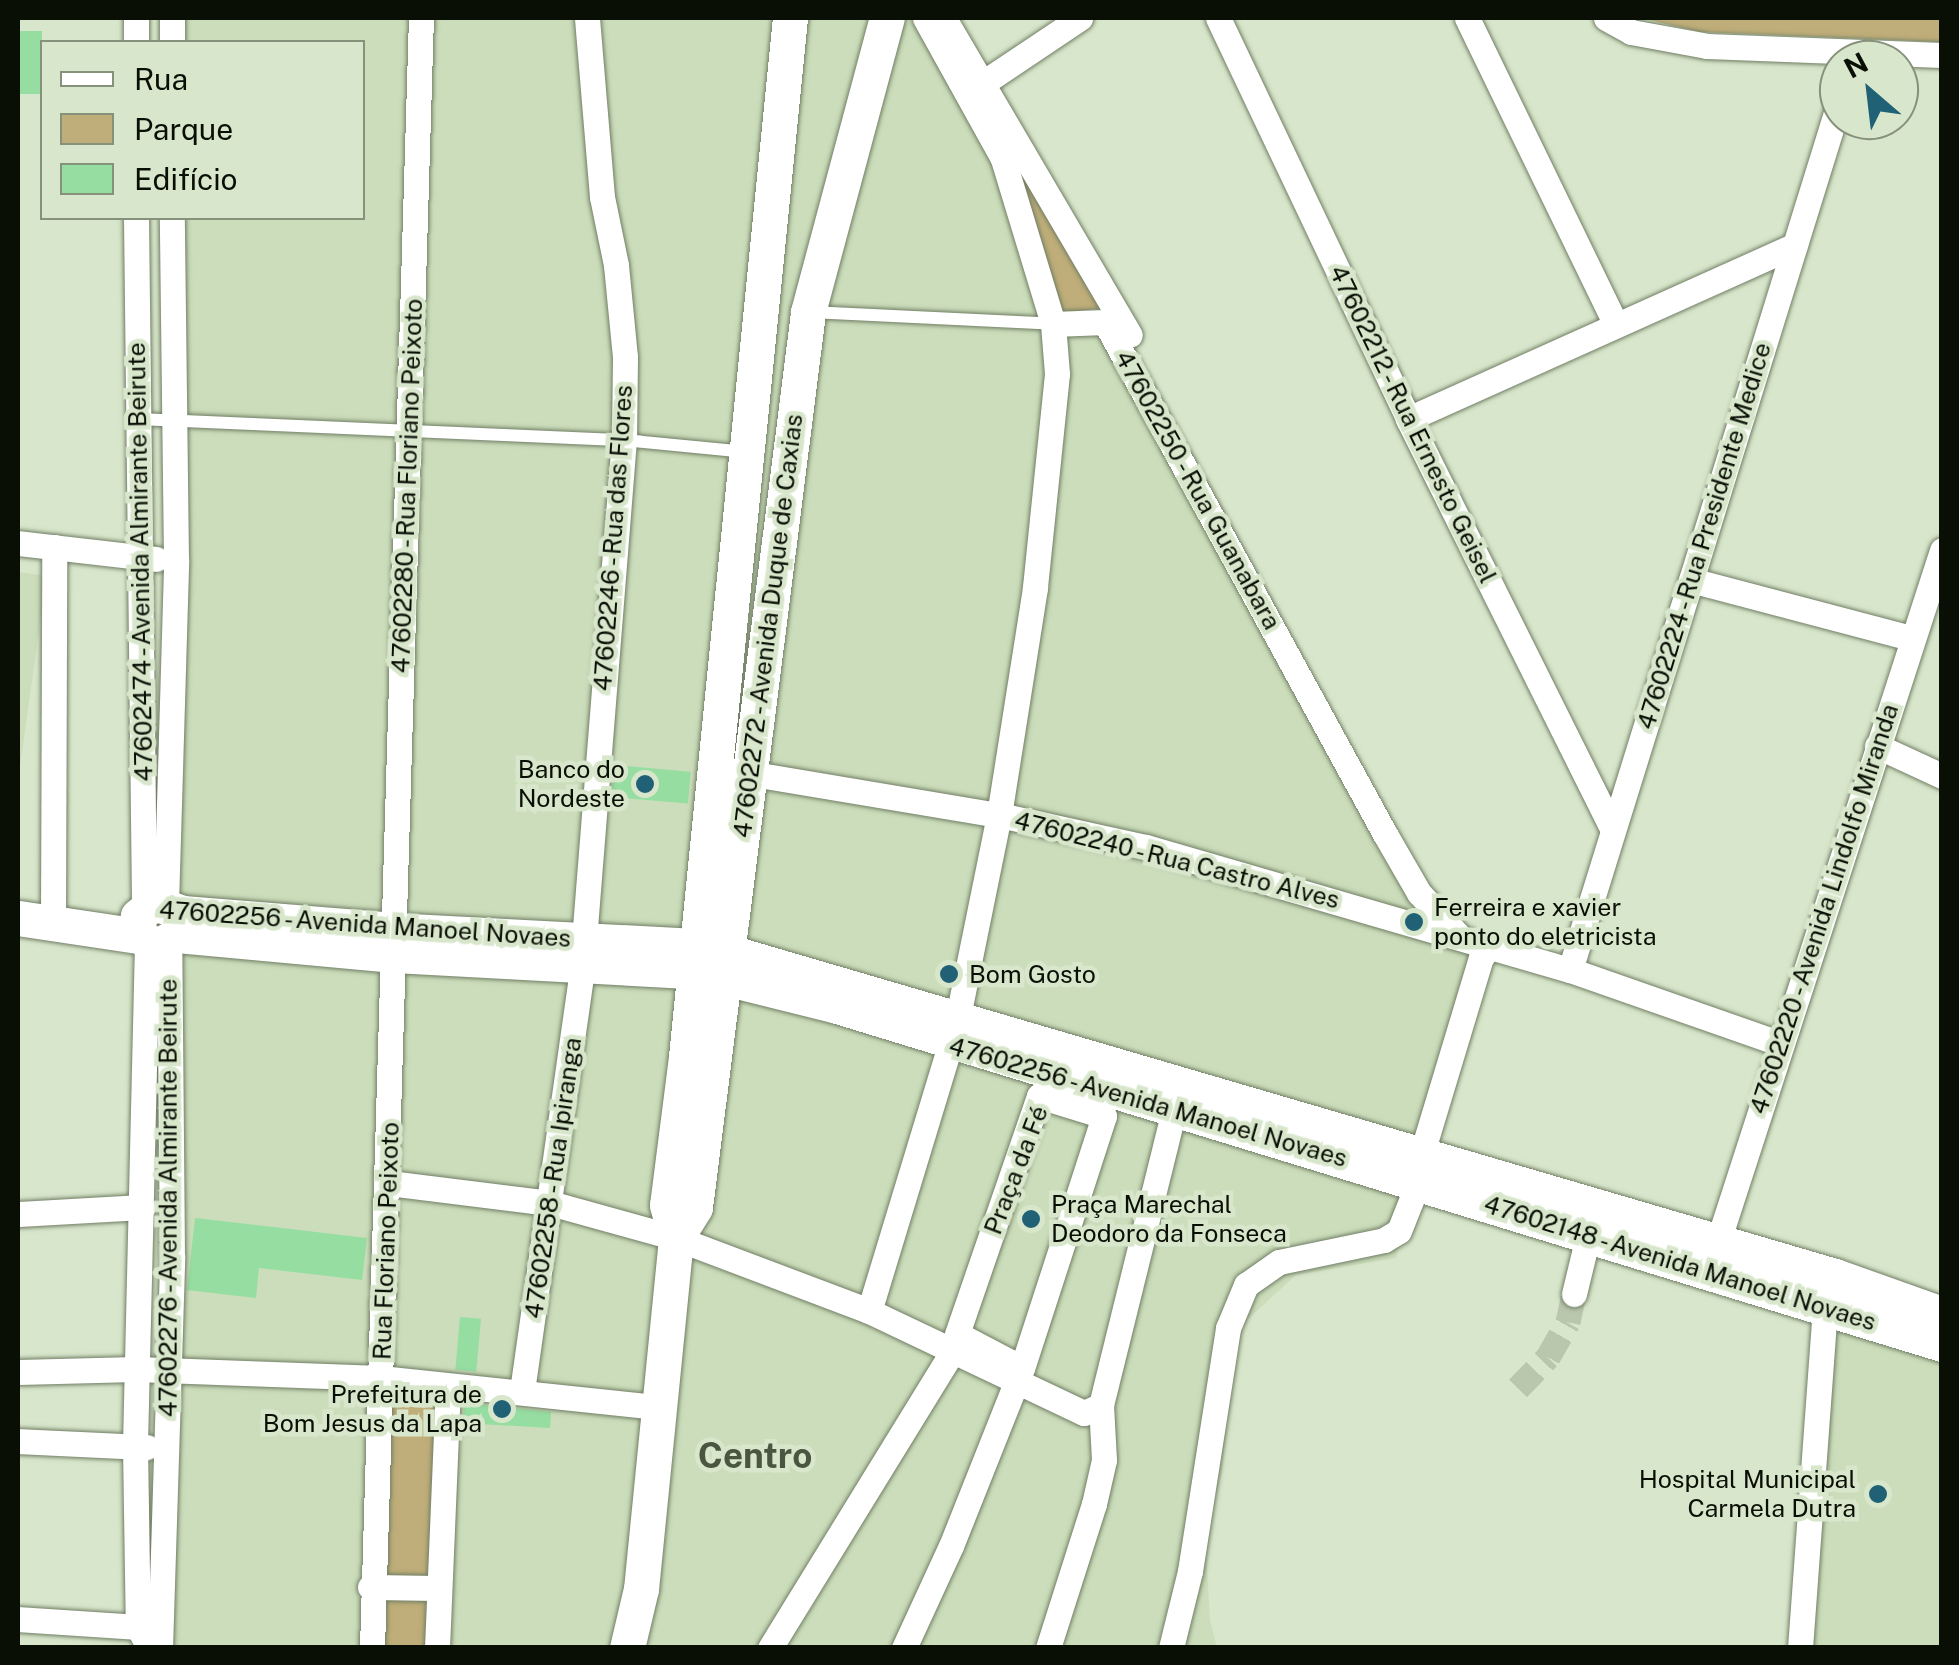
<!DOCTYPE html>
<html>
<head>
<meta charset="utf-8">
<style>
	body { margin:0 }
	#map { position:relative; width:1959px; height:1665px; overflow:hidden; background:#d8e7cb; font-family:"Public Sans",sans-serif }
	div>[style] { position:absolute }
	.built>* { inset:0; background:#cbddba; transform-origin:0 0 }
	.green>* { inset:0; background:#bfae79 }
	.building>* { inset:0; background:#96dda1; transform-origin:0 0 }
	.street-tunnel>* { height:25px; margin-top:-12.5px; transform-origin:0; background:repeating-linear-gradient(90deg,#b9c7ad 0 25px,transparent 0 37px) }
	.roads { filter:drop-shadow(0 0 2px #717e65) drop-shadow(0 0 2px #717e65) }
	.lane>* { height:12px; margin:-6px; padding:0 6px; transform-origin:6px; border-radius:6px; background:#fff }
	.street>* { height:25px; margin:-12.5px; padding:0 12.5px; transform-origin:12.5px; border-radius:12.5px; background:#fff }
	.secondary>* { height:35px; margin:-17.5px; padding:0 17.5px; transform-origin:17.5px; border-radius:17.5px; background:#fff }
	.dots>* { width:28px; height:28px; translate:-50% -50%; box-sizing:border-box; border:5px solid #d8e7cb; border-radius:50% }
	span { translate:-50% -50%; white-space:nowrap; text-align:center; line-height:1.15; -webkit-text-stroke:9px #d8e7cb; paint-order:stroke }
	.street-label { font-size:25px; color:#0a0f06 }
	.poi-label { font-size:25px; color:#0a0f06 }
	.right { translate:-100% -50%; text-align:right }
	.left { translate:0 -50%; text-align:left }
	.district-label { font-size:35px; color:#4a563f; font-weight:700 }
	.frame { position:absolute; inset:0; border:20px solid #0a0f06; pointer-events:none }
	.legend { position:absolute; left:40px; top:40px; width:325px; height:180px; box-sizing:border-box; background:#d8e7cb; border:2px solid #86917c; margin:0; padding:12px 18px; list-style:none; font-size:30px; color:#0a0f06 }
	.legend li { display:flex; align-items:center; gap:20px; height:50px }
	.legend b { width:50px; border:2px solid #86917c }
	.north { position:absolute; left:1819px; top:40px; width:100px; height:100px; box-sizing:border-box; background:#d8e7cb; border:2px solid #86917c; border-radius:50%; rotate:332deg; font-size:28px; font-weight:700; line-height:40px; text-align:center; color:#0a0f06 }
	.north::after { content:''; display:block; margin:auto; width:35px; height:45px; background:#206176; clip-path:polygon(50% 0,100% 100%,50% 72%,0 100%) }
</style>
</head>
<body>
<div id="map">
	<div class="built">
		<div style="clip-path:polygon(172px 18px,925px 18px,1003px 159px,1053px 323px,1105px 322px,1419px 892px,1489px 947px,1396px 1258px,1296px 1275px,1235px 1331px,1222px 1473px,1205px 1530px,1210px 1621px,1217px 1647px,160px 1648px,172px 218px,362px 218px,362px 42px,172px 42px)"></div>
		<div style="left:18px;top:572px;width:29px;height:307px;rotate:8deg"></div>
		<div style="clip-path:polygon(1828px 1314px,1941px 1348px,1941px 1647px,1816px 1647px,1802px 1640px)"></div>
	</div>
	<div class="green">
		<div style="clip-path:polygon(1641px 18px,1941px 18px,1941px 42px,1700px 32px)"></div>
		<div style="clip-path:polygon(1015px 168px,1024px 171px,1105px 308px,1060px 313px)"></div>
		<div style="clip-path:polygon(383px 1395px,438px 1396px,425px 1647px,382px 1648px)"></div>
	</div>
	<div class="building">
		<div style="left:18px;top:31px;width:24px;height:63px"></div>
		<div style="left:614px;top:765px;width:77px;height:32px;rotate:5deg"></div>
		<div style="clip-path:polygon(195px 1218px,367px 1238px,362px 1280px,259px 1268px,256px 1298px,187px 1290px)"></div>
		<div style="left:460px;top:1317px;width:21px;height:53px;rotate:5deg"></div>
		<div style="clip-path:polygon(464px 1403px,551px 1412px,550px 1428px,463px 1423px)"></div>
	</div>
	<div class="street-tunnel">
		<div style="left:1518px;top:1388px;width:43px;rotate:-45.9deg"></div>
		<div style="left:1548px;top:1357px;width:40px;rotate:-60.3deg"></div>
		<div style="left:1568px;top:1322px;width:29px;rotate:-78deg"></div>
	</div>
	<div class="roads">
		<div class="lane">
			<div style="left:811px;top:312px;width:242px;rotate:2.8deg"></div>
			<div style="left:138px;top:419px;width:486px;rotate:2.5deg"></div>
			<div style="left:624px;top:440px;width:123px;rotate:5.6deg"></div>
		</div>
		<div class="street">
			<div style="left:925px;top:18px;width:161px;rotate:61deg"></div>
			<div style="left:1003px;top:159px;width:172px;rotate:73.1deg"></div>
			<div style="left:1053px;top:324px;width:52px;rotate:-2.2deg"></div>
			<div style="left:1105px;top:322px;width:584px;rotate:61.33deg"></div>
			<div style="left:1385px;top:834px;width:68px;rotate:60deg"></div>
			<div style="left:1419px;top:893px;width:59px;rotate:47.1deg"></div>
			<div style="left:1218px;top:18px;width:444px;rotate:64.6deg"></div>
			<div style="left:1408px;top:419px;width:458px;rotate:63.5deg"></div>
			<div style="left:1467px;top:18px;width:341px;rotate:64.1deg"></div>
			<div style="left:1606px;top:18px;width:29px;rotate:29deg"></div>
			<div style="left:1631px;top:32px;width:77px;rotate:10.4deg"></div>
			<div style="left:1707px;top:46px;width:235px;rotate:2.2deg"></div>
			<div style="left:945px;top:20px;width:365px;rotate:59.6deg"></div>
			<div style="left:136px;top:42px;width:24px;rotate:-90deg"></div>
			<div style="left:172px;top:42px;width:24px;rotate:-90deg"></div>
			<div style="left:983px;top:83px;width:117px;rotate:-33.8deg"></div>
			<div style="left:136px;top:218px;width:689px;rotate:89.33deg"></div>
			<div style="left:1053px;top:324px;width:50px;rotate:85.4deg"></div>
			<div style="left:1057px;top:374px;width:215px;rotate:95.9deg"></div>
			<div style="left:1035px;top:588px;width:230px;rotate:99deg"></div>
			<div style="left:999px;top:815px;width:211px;rotate:101.5deg"></div>
			<div style="left:957px;top:1022px;width:302px;rotate:106.9deg"></div>
			<div style="left:869px;top:1311px;width:238px;rotate:25.4deg"></div>
			<div style="left:1084px;top:1413px;width:19px;rotate:-25deg"></div>
			<div style="left:1101px;top:1405px;width:320px;rotate:-76.1deg"></div>
			<div style="left:1408px;top:419px;width:424px;rotate:-24.2deg"></div>
			<div style="left:18px;top:543px;width:139px;rotate:6.6deg"></div>
			<div style="left:1691px;top:580px;width:227px;rotate:14.8deg"></div>
			<div style="left:1877px;top:746px;width:72px;rotate:24.8deg"></div>
			<div style="left:735px;top:771px;width:268px;rotate:9.5deg"></div>
			<div style="left:999px;top:815px;width:150px;rotate:12.3deg"></div>
			<div style="left:1146px;top:847px;width:441px;rotate:16.2deg"></div>
			<div style="left:1570px;top:970px;width:221px;rotate:19.3deg"></div>
			<div style="left:53px;top:922px;width:375px;rotate:-89.8deg"></div>
			<div style="left:584px;top:940px;width:502px;rotate:-85.43deg"></div>
			<div style="left:624px;top:440px;width:83px;rotate:-89.3deg"></div>
			<div style="left:625px;top:357px;width:92px;rotate:-95.6deg"></div>
			<div style="left:616px;top:265px;width:69px;rotate:-101.6deg"></div>
			<div style="left:602px;top:197px;width:180px;rotate:-94.8deg"></div>
			<div style="left:147px;top:943px;width:503px;rotate:91.37deg"></div>
			<div style="left:135px;top:1446px;width:181px;rotate:89.1deg"></div>
			<div style="left:138px;top:1627px;width:24px;rotate:62deg"></div>
			<div style="left:1570px;top:970px;width:908px;rotate:-72.76deg"></div>
			<div style="left:1039px;top:1096px;width:68px;rotate:17.1deg"></div>
			<div style="left:1104px;top:1116px;width:265px;rotate:108deg"></div>
			<div style="left:1022px;top:1368px;width:73px;rotate:-152.4deg"></div>
			<div style="left:957px;top:1334px;width:252px;rotate:-71deg"></div>
			<div style="left:389px;top:1183px;width:162px;rotate:7.1deg"></div>
			<div style="left:550px;top:1203px;width:131px;rotate:15.5deg"></div>
			<div style="left:676px;top:1238px;width:206px;rotate:20.7deg"></div>
			<div style="left:18px;top:1214px;width:125px;rotate:-3.2deg"></div>
			<div style="left:1714px;top:1254px;width:740px;rotate:-72.05deg"></div>
			<div style="left:1574px;top:1294px;width:60px;rotate:-76.4deg"></div>
			<div style="left:18px;top:1372px;width:118px;rotate:-1.5deg"></div>
			<div style="left:136px;top:1369px;width:245px;rotate:2.1deg"></div>
			<div style="left:381px;top:1378px;width:280px;rotate:6deg"></div>
			<div style="left:522px;top:1391px;width:430px;rotate:-81.9deg"></div>
			<div style="left:18px;top:1441px;width:129px;rotate:2.7deg"></div>
			<div style="left:370px;top:1587px;width:69px;rotate:0.8deg"></div>
			<div style="left:18px;top:1619px;width:120px;rotate:3.8deg"></div>
			<div style="left:160px;top:1648px;width:392px;rotate:-88.2deg"></div>
			<div style="left:172px;top:1256px;width:313px;rotate:-90.5deg"></div>
			<div style="left:169px;top:943px;width:22px;rotate:-63deg"></div>
			<div style="left:179px;top:923px;width:22px;rotate:-126deg"></div>
			<div style="left:166px;top:905px;width:345px;rotate:-88.3deg"></div>
			<div style="left:176px;top:560px;width:342px;rotate:-90.7deg"></div>
			<div style="left:372px;top:1648px;width:1631px;rotate:-88.28deg"></div>
			<div style="left:437px;top:1648px;width:260px;rotate:-87.6deg"></div>
			<div style="left:770px;top:1648px;width:349px;rotate:-58.4deg"></div>
			<div style="left:904px;top:1648px;width:112px;rotate:-65.3deg"></div>
			<div style="left:951px;top:1546px;width:175px;rotate:-68.3deg"></div>
			<div style="left:1048px;top:1648px;width:151px;rotate:-72.3deg"></div>
			<div style="left:1094px;top:1504px;width:45px;rotate:-77.2deg"></div>
			<div style="left:1104px;top:1460px;width:55px;rotate:-93.1deg"></div>
			<div style="left:1171px;top:1648px;width:79px;rotate:-76.1deg"></div>
			<div style="left:1190px;top:1571px;width:246px;rotate:-81.1deg"></div>
			<div style="left:1228px;top:1328px;width:47px;rotate:-67.3deg"></div>
			<div style="left:1246px;top:1285px;width:40px;rotate:-34.9deg"></div>
			<div style="left:1279px;top:1262px;width:107px;rotate:-11.8deg"></div>
			<div style="left:1384px;top:1240px;width:17px;rotate:-31deg"></div>
			<div style="left:1399px;top:1231px;width:52px;rotate:-68.4deg"></div>
			<div style="left:1418px;top:1183px;width:41px;rotate:-80.1deg"></div>
			<div style="left:1425px;top:1143px;width:193px;rotate:-73.2deg"></div>
			<div style="left:1481px;top:958px;width:14px;rotate:-54deg"></div>
			<div style="left:1800px;top:1648px;width:343px;rotate:-85.8deg"></div>
		</div>
		<div class="secondary">
			<div style="left:790px;top:18px;width:1044px;rotate:95.72deg"></div>
			<div style="left:686px;top:1057px;width:149px;rotate:97.3deg"></div>
			<div style="left:667px;top:1205px;width:34px;rotate:75deg"></div>
			<div style="left:676px;top:1238px;width:36px;rotate:-58deg"></div>
			<div style="left:695px;top:1207px;width:902px;rotate:-82.8deg"></div>
			<div style="left:808px;top:312px;width:304px;rotate:-75deg"></div>
			<div style="left:18px;top:918px;width:122px;rotate:8.5deg"></div>
			<div style="left:1942px;top:1314px;width:114px;rotate:-160.4deg"></div>
			<div style="left:1835px;top:1276px;width:1152px;rotate:-163.67deg"></div>
			<div style="left:729px;top:952px;width:34px;rotate:-170deg"></div>
			<div style="left:696px;top:946px;width:301px;rotate:-177deg"></div>
			<div style="left:395px;top:930px;width:213px;rotate:-175.4deg"></div>
			<div style="left:183px;top:913px;width:31px;rotate:-161deg"></div>
			<div style="left:154px;top:903px;width:21px;rotate:141deg"></div>
			<div style="left:138px;top:916px;width:20px;rotate:87deg"></div>
			<div style="left:139px;top:936px;width:21px;rotate:29deg"></div>
			<div style="left:157px;top:946px;width:23px;rotate:-29deg"></div>
			<div style="left:177px;top:935px;width:218px;rotate:5.3deg"></div>
			<div style="left:394px;top:955px;width:299px;rotate:3.1deg"></div>
			<div style="left:693px;top:971px;width:33px;rotate:12deg"></div>
			<div style="left:725px;top:978px;width:115px;rotate:14deg"></div>
			<div style="left:837px;top:1006px;width:1156px;rotate:17.01deg"></div>
			<div style="left:627px;top:1648px;width:61px;rotate:-76.7deg"></div>
			<div style="left:641px;top:1589px;width:353px;rotate:-84.3deg"></div>
		</div>
	</div>
	<div class="dots">
		<div style="left:645px;top:784px;background:#206176"></div>
		<div style="left:1414px;top:922px;background:#206176"></div>
		<div style="left:949px;top:974px;background:#206176"></div>
		<div style="left:1031px;top:1219px;background:#206176"></div>
		<div style="left:502px;top:1409px;background:#206176"></div>
		<div style="left:1878px;top:1494px;background:#206176"></div>
	</div>
	<div class="street-label">
		<span style="left:1413px;top:424px;rotate:64deg">47602212 - Rua Ernesto Geisel</span>
		<span style="left:407px;top:486px;rotate:-88deg">47602280 - Rua Floriano Peixoto</span>
		<span style="left:1198px;top:490px;rotate:61deg">47602250 - Rua Guanabara</span>
		<span style="left:1704px;top:536px;rotate:-73deg">47602224 - Rua Presidente Medice</span>
		<span style="left:613px;top:538px;rotate:-86deg">47602246 - Rua das Flores</span>
		<span style="left:140px;top:562px;rotate:-91deg">47602474 - Avenida Almirante Beirute</span>
		<span style="left:768px;top:626px;rotate:-83deg">47602272 - Avenida Duque de Caxias</span>
		<span style="left:1177px;top:860px;rotate:14deg">47602240 - Rua Castro Alves</span>
		<span style="left:1824px;top:909px;rotate:-72deg">47602220 - Avenida Lindolfo Miranda</span>
		<span style="left:365px;top:924px;rotate:4deg">47602256 - Avenida Manoel Novaes</span>
		<span style="left:1148px;top:1102px;rotate:16deg">47602256 - Avenida Manoel Novaes</span>
		<span style="left:1016px;top:1170px;rotate:-69deg">Praça da Fé</span>
		<span style="left:553px;top:1178px;rotate:-82deg">47602258 - Rua Ipiranga</span>
		<span style="left:168px;top:1198px;rotate:-90deg">47602276 - Avenida Almirante Beirute</span>
		<span style="left:386px;top:1241px;rotate:-88deg">Rua Floriano Peixoto</span>
		<span style="left:1680px;top:1263px;rotate:17deg">47602148 - Avenida Manoel Novaes</span>
	</div>
	<div class="poi-label">
		<span class="right" style="left:625px;top:784px">Banco do<br>Nordeste</span>
		<span class="left" style="left:1434px;top:922px">Ferreira e xavier<br>ponto do eletricista</span>
		<span class="left" style="left:969px;top:974px">Bom Gosto</span>
		<span class="left" style="left:1051px;top:1219px">Praça Marechal<br>Deodoro da Fonseca</span>
		<span class="right" style="left:482px;top:1409px">Prefeitura de<br>Bom Jesus da Lapa</span>
		<span class="right" style="left:1856px;top:1494px">Hospital Municipal<br>Carmela Dutra</span>
	</div>
	<div class="district-label">
		<span style="left:755px;top:1456px">Centro</span>
	</div>
	<div class="frame"></div>
	<ul class="legend">
	<li><b style="height:12px;background:#fff"></b>Rua</li>
	<li><b style="height:28px;background:#bfae79"></b>Parque</li>
	<li><b style="height:28px;background:#96dda1"></b>Edifício</li>
	</ul>
	<div class="north">N</div>
</div>
</body>
</html>
